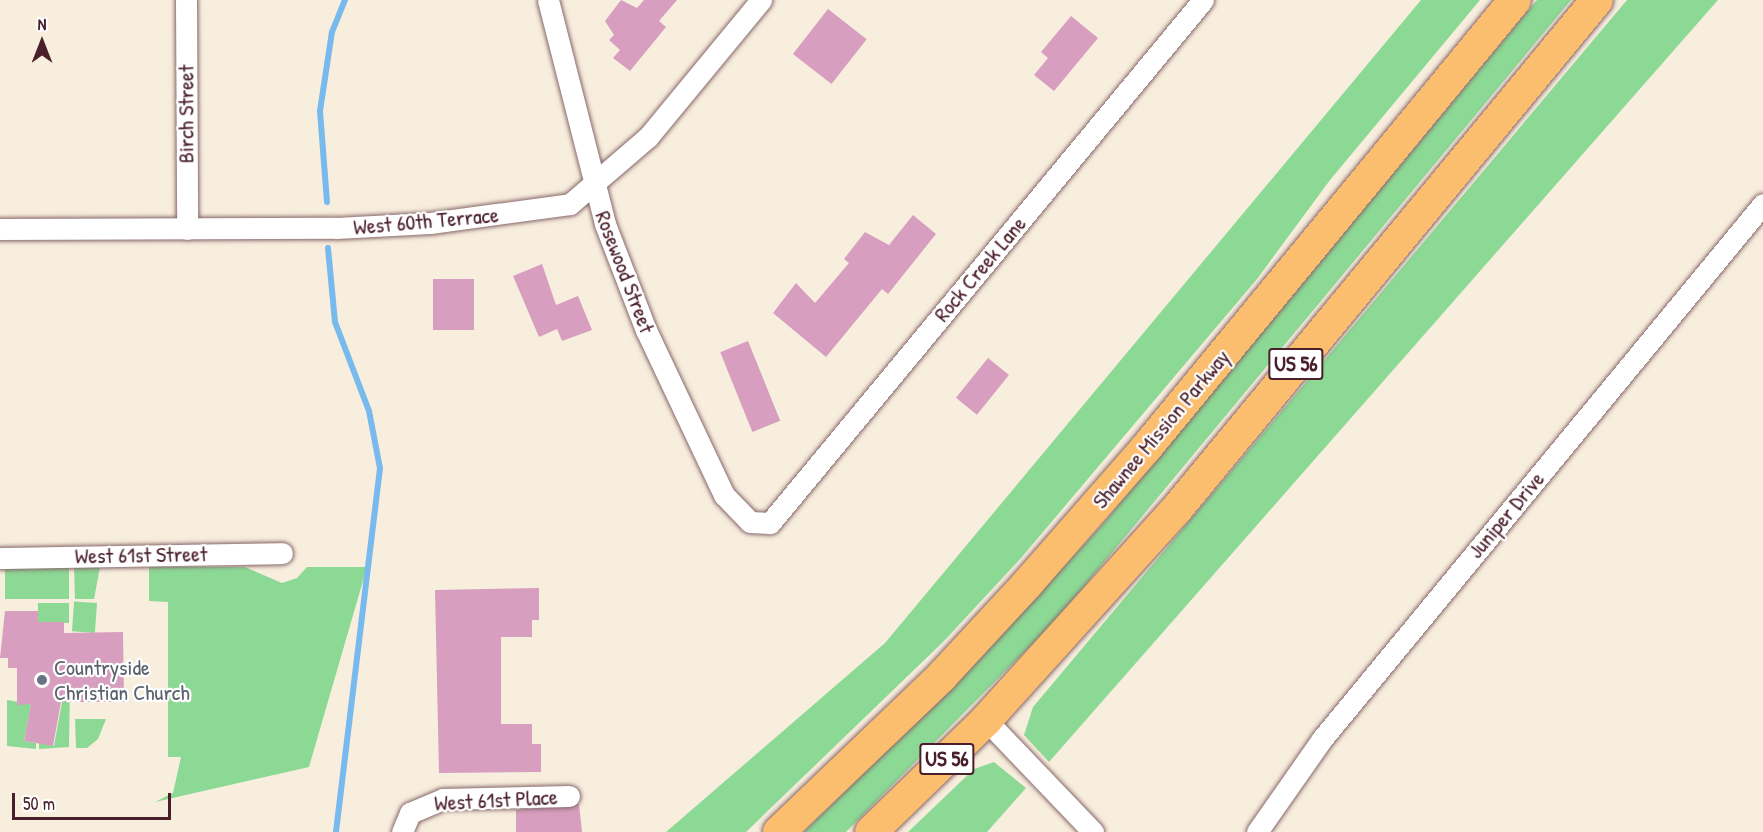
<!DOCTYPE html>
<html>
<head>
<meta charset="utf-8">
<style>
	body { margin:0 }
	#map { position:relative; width:1763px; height:832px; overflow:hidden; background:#f8eede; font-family:"Patrick Hand",sans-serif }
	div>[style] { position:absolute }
	.green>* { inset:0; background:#8cd996; transform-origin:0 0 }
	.stream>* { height:6px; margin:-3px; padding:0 3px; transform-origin:3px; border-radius:3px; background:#78baed }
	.building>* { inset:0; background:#d79ebf; transform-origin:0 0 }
	.roads { filter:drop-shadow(0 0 2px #87676a) drop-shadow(0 0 2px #87676a) }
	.minor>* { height:21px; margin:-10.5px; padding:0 10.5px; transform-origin:10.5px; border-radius:10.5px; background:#fff }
	.highway>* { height:32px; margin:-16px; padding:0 16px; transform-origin:16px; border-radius:16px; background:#fbbd6e }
	.dots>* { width:16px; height:16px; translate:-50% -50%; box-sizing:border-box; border:3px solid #fff; border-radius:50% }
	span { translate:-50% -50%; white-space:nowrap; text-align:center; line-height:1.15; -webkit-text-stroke:4.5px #fff; paint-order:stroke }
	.shield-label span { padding:2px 4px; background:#fff; border:2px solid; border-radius:4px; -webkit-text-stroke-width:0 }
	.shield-label { font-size:21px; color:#4a1f2b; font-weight:700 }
	.street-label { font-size:22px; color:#4a1f2b }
	.worship-label { font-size:22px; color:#5b616d }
	.left { translate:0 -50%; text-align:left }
	.north { position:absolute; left:12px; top:12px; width:60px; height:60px; -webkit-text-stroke:4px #fff; paint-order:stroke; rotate:0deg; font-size:16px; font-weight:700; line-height:24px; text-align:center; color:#4a1f2b }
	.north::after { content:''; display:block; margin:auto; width:21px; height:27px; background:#4a1f2b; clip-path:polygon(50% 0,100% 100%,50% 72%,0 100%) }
	.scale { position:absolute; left:12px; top:793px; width:159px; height:27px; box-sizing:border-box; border:3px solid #4a1f2b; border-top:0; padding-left:8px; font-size:18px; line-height:21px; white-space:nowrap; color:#4a1f2b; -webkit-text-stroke:4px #fff; paint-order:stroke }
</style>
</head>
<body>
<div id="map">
	<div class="green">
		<div style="clip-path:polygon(1421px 0,1480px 0,1330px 180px,1257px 279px,1021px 558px,944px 641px,746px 832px,666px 832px,885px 643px)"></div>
		<div style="clip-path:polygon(1537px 0,1571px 0,1056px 620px,846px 832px,804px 832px,982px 656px,1102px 525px)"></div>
		<div style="clip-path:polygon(1627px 0,1718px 0,1049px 762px,1024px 735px,1033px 707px)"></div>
		<div style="left:69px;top:567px;width:32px;height:64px;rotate:90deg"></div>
		<div style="clip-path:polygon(74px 567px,100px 567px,94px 599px,75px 599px)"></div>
		<div style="clip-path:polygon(149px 567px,245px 567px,282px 583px,297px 578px,307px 567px,367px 567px,309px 767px,155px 802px,173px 793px,181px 757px,168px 757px,168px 602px,149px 601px)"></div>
		<div style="left:69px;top:603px;width:20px;height:31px;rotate:90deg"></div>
		<div style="left:97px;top:603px;width:30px;height:23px;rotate:94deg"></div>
		<div style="clip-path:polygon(65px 685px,70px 685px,69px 747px,39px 749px,39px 743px,54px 746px)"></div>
		<div style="clip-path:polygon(7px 700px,31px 704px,24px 741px,36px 743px,36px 749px,7px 746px)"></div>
		<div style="clip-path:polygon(75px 719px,106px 719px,98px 739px,87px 748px,76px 748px)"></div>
		<div style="clip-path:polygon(994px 762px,1026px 788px,987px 832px,908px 832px,974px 769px)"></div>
	</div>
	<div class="stream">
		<div style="left:327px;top:202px;width:91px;rotate:-94.4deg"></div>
		<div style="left:320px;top:111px;width:80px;rotate:-81.4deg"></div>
		<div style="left:332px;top:32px;width:35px;rotate:-68deg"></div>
		<div style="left:328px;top:248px;width:74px;rotate:84.6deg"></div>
		<div style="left:335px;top:322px;width:95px;rotate:69.1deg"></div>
		<div style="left:369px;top:411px;width:58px;rotate:79.1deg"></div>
		<div style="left:380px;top:468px;width:367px;rotate:96.9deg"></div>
	</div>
	<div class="building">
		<div style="clip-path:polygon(621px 0,637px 8px,644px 0,677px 0,659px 21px,666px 27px,630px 71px,613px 58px,620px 50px,609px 40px,614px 35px,605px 21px)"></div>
		<div style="left:828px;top:9px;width:49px;height:57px;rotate:38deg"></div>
		<div style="clip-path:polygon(1071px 16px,1098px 38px,1054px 91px,1034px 75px,1048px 58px,1041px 52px)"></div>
		<div style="clip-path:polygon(913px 215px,936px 234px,888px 294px,882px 289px,826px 357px,773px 313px,796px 283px,815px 303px,849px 263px,844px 259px,865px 232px,889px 245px)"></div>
		<div style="clip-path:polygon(542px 264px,556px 305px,578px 296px,592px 330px,562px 341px,557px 329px,539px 337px,513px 276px)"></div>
		<div style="left:433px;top:279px;width:41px;height:51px"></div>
		<div style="left:748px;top:341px;width:86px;height:30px;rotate:68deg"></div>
		<div style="left:988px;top:358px;width:27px;height:51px;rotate:39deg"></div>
		<div style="clip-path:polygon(539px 588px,539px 620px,532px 620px,532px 637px,501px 637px,501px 724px,532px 724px,532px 744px,541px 744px,541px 772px,439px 773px,435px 590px)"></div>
		<div style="clip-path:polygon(5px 611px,38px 611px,38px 622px,64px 622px,64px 633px,123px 632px,124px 702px,61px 702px,53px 746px,24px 741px,31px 704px,17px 705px,17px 668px,8px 668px,8px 658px,0 658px)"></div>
		<div style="clip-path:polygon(579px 804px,582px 832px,516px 832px,516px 810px)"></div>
	</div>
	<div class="roads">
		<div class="minor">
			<div style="left:186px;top:0;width:229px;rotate:89.7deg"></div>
			<div style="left:548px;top:0;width:231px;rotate:75.7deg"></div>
			<div style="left:605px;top:224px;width:114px;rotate:68.9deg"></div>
			<div style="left:646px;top:330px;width:183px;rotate:64.7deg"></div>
			<div style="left:724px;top:495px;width:37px;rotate:46deg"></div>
			<div style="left:750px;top:522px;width:20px;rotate:3deg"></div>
			<div style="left:770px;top:523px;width:679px;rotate:-50.38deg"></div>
			<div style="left:0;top:229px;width:336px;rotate:-0.2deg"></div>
			<div style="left:336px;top:228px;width:94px;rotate:-3deg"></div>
			<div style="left:430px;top:223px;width:141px;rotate:-7.7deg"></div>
			<div style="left:570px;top:204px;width:103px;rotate:-40.7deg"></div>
			<div style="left:648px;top:137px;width:178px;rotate:-50.5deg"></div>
			<div style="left:0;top:558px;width:282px;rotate:-1deg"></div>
			<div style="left:986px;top:720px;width:155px;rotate:46.3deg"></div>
			<div style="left:402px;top:832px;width:21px;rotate:-67deg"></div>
			<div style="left:410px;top:813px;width:36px;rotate:-23deg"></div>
			<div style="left:443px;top:799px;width:126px;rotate:-1.4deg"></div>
			<div style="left:1257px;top:832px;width:113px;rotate:-55deg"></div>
			<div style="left:1322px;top:739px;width:693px;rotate:-50.5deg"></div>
		</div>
		<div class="highway">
			<div style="left:779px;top:832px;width:226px;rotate:-43.7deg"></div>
			<div style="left:942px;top:676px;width:127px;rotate:-47.2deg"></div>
			<div style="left:1028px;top:583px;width:181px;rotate:-48.8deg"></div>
			<div style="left:1147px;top:447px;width:579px;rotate:-50.54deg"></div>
			<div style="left:871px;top:832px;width:161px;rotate:-44.2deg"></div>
			<div style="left:986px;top:720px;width:283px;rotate:-47.9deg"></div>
			<div style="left:1176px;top:510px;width:661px;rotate:-50.46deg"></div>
		</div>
	</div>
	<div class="dots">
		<div style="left:42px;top:680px;background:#6b7280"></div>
	</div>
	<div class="shield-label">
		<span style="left:1296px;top:364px">US 56</span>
		<span style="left:947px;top:759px">US 56</span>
	</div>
	<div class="street-label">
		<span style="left:186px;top:114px;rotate:-90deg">Birch Street</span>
		<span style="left:426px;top:221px;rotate:-5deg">West 60th Terrace</span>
		<span style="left:980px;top:269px;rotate:-50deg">Rock Creek Lane</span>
		<span style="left:625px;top:272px;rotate:69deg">Rosewood Street</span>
		<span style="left:1161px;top:429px;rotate:-50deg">Shawnee Mission Parkway</span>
		<span style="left:1506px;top:515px;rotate:-50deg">Juniper Drive</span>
		<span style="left:141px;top:555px;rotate:-1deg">West 61st Street</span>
		<span style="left:496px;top:800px;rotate:-3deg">West 61st Place</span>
	</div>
	<div class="worship-label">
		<span class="left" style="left:54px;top:680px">Countryside<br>Christian Church</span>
	</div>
	<div class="north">N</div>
	<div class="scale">50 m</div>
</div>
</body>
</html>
